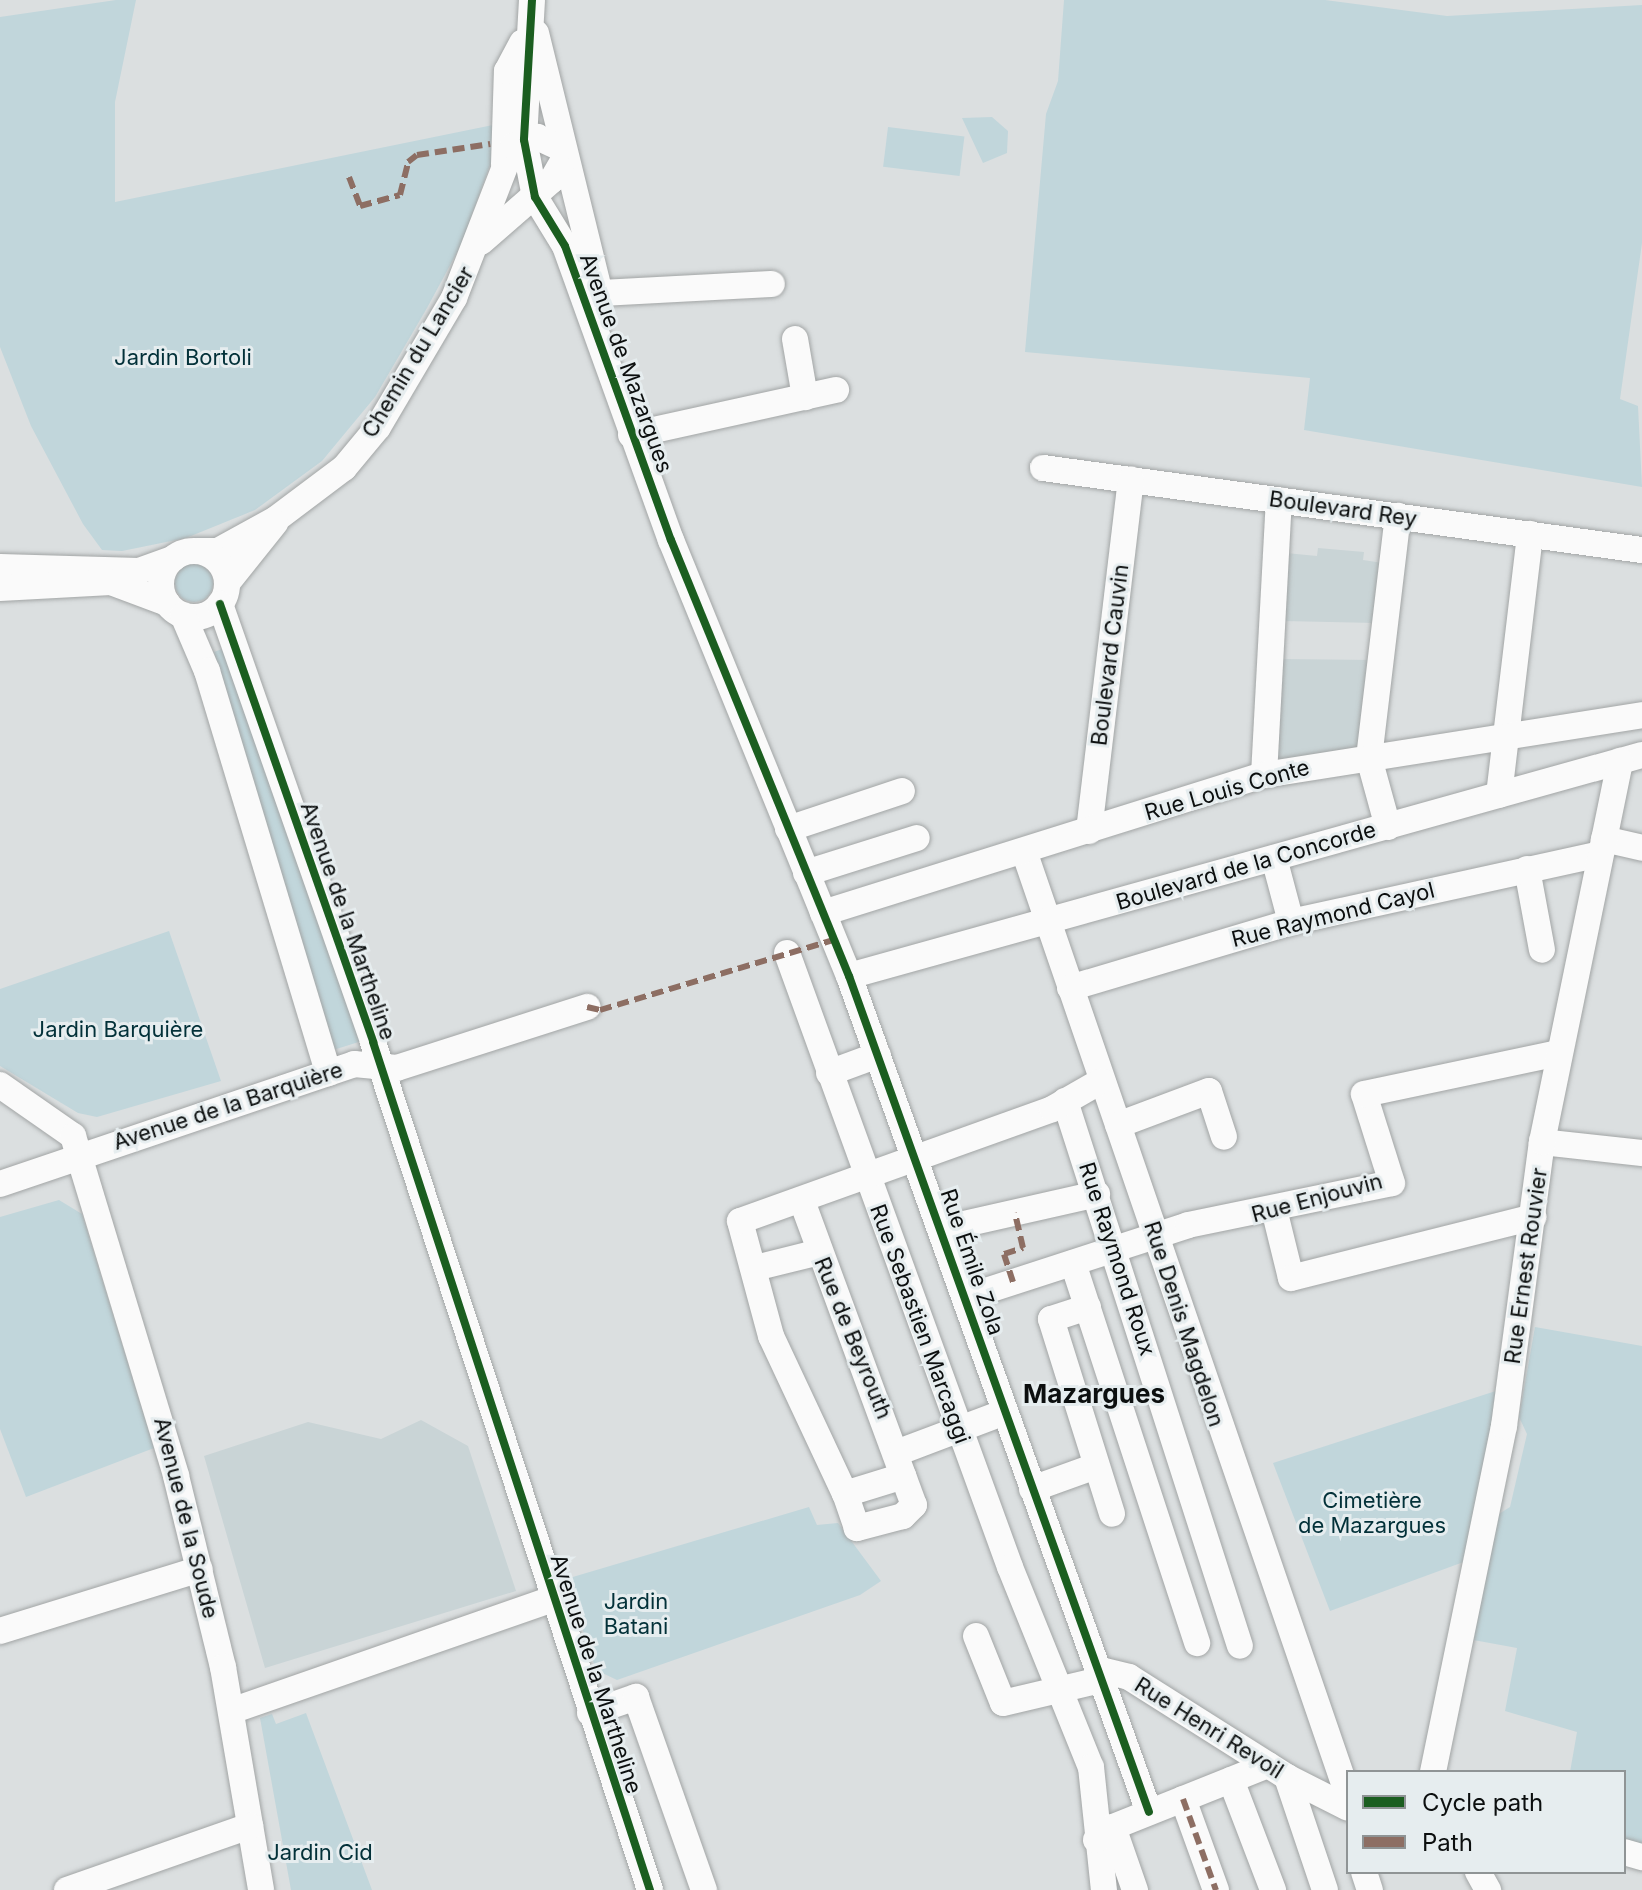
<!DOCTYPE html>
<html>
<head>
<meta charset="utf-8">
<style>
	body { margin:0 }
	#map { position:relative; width:1642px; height:1890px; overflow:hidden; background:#dbdfe0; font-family:Inter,sans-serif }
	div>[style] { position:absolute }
	.built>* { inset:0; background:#c9d4d6 }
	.green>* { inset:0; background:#c1d6db; transform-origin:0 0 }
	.round { border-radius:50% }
	.roads { filter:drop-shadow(0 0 2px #a2a5a5) drop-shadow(0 0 2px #a2a5a5) }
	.minor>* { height:26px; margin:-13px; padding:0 13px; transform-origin:13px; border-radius:13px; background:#fafafa }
	.minor>.ring { margin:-13px; padding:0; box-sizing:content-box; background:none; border:26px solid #fafafa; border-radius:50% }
	.quiet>* { height:6px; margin-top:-3px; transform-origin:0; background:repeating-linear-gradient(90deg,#8d6e63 0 12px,transparent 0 18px) }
	.cycleway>* { height:8px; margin:-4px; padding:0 4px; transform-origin:4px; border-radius:4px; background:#1b5e20 }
	span { translate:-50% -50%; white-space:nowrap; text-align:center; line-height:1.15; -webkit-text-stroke:6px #e6edef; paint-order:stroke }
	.street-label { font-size:22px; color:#0c0f0f }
	.park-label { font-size:22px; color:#033139 }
	.quarter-label { font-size:26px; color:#0c0f0f; font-weight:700 }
	.legend { position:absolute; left:1346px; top:1770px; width:280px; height:104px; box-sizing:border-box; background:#e6edef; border:2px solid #8f9495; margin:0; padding:10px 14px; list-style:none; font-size:24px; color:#0c0f0f }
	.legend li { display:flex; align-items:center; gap:16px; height:40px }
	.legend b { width:40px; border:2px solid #8f9495 }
</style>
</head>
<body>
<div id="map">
	<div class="built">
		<div style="clip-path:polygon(1318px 548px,1364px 552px,1363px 560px,1383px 563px,1376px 623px,1283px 621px,1286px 553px,1317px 556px)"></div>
		<div style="clip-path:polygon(1282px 659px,1373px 660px,1363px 752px,1288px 765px,1278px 757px)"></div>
		<div style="clip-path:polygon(421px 1420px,468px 1446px,516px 1591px,265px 1668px,204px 1456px,308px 1422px,381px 1439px)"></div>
	</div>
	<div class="green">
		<div style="clip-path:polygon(116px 0,136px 0,115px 102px,115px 202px,493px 125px,495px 151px,461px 245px,427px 308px,375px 397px,322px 461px,255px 510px,186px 538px,122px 551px,102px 550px,83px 524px,31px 426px,0 347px,0 17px)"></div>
		<div style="clip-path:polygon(1064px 0,1325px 0,1447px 16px,1642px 5px,1642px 243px,1620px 399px,1638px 406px,1642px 487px,1304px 430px,1310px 378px,1025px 352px,1046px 114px,1058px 81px)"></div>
		<div style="clip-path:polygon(992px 117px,1008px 131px,1007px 153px,983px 163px,962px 118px)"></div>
		<div style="left:888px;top:127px;width:77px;height:40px;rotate:7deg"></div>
		<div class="round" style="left:175px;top:564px;width:38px;height:38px"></div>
		<div style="clip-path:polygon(225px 648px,365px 1040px,330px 1051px,240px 765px,214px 652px)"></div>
		<div style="clip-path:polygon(169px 931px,221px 1081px,97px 1117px,78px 1113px,0 1066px,0 989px)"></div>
		<div style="clip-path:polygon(59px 1200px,82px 1214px,154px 1448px,26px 1497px,0 1429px,0 1217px)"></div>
		<div style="clip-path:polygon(1535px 1327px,1642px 1346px,1642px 1850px,1624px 1845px,1624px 1772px,1570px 1772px,1577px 1732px,1505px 1711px,1517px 1648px,1468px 1639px,1497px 1515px,1510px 1507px,1527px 1434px,1519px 1417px)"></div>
		<div style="clip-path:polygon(1505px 1388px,1469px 1560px,1330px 1611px,1273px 1463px)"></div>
		<div style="clip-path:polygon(809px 1507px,817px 1525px,838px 1523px,881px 1581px,860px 1595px,617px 1680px,596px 1670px,566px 1579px)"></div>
		<div style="clip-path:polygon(306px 1713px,372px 1890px,291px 1890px,260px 1718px,272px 1714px,276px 1724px)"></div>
	</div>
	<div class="roads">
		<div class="minor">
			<div style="left:532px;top:0;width:140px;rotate:93.3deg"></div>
			<div style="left:524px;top:140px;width:58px;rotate:79.1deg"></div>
			<div style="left:535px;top:197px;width:57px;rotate:58.5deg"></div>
			<div style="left:565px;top:246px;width:313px;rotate:70.2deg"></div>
			<div style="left:671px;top:540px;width:471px;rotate:67.8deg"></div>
			<div style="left:849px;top:976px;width:888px;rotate:70.26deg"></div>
			<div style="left:536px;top:33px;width:269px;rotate:76.2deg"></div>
			<div style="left:504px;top:164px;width:93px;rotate:-88.2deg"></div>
			<div style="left:507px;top:71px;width:32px;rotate:-62deg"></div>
			<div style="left:481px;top:242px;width:94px;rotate:-41.1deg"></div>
			<div style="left:552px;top:180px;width:24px;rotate:-60deg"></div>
			<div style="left:600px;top:293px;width:172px;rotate:-3deg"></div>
			<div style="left:795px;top:339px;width:59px;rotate:80.2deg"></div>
			<div style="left:631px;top:435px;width:210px;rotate:-12.4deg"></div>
			<div style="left:1043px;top:468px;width:605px;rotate:7.8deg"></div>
			<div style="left:197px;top:551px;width:21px"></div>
			<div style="left:218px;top:551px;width:66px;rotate:-28.9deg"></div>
			<div style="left:276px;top:519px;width:85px;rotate:-36.9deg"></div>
			<div style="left:344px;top:468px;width:53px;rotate:-50.3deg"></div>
			<div style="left:378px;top:427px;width:150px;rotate:-59.5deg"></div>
			<div style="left:454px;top:298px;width:163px;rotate:-68.8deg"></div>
			<div style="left:513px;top:146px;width:26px;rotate:-21deg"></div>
			<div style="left:537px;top:137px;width:26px;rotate:25deg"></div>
			<div class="ring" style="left:161px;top:551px;width:40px;height:40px"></div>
			<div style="left:0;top:567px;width:139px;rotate:1.6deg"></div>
			<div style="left:139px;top:571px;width:37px;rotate:-20deg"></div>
			<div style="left:227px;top:583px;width:77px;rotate:-51.3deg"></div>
			<div style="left:0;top:588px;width:111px;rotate:-3.1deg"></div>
			<div style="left:111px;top:582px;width:60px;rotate:20.6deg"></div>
			<div style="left:220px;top:604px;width:464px;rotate:70.7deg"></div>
			<div style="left:373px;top:1042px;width:892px;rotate:71.91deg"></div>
			<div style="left:183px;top:615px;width:61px;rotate:66.8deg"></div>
			<div style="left:207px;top:671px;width:420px;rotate:73.2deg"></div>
			<div style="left:1264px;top:775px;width:275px;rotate:-86.9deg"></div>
			<div style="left:1499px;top:795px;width:263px;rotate:-83.2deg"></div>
			<div style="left:1388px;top:827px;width:72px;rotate:-105.4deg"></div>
			<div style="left:1369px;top:758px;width:244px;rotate:-83.2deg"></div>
			<div style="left:788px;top:829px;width:120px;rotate:-18.4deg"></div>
			<div style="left:1089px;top:831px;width:354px;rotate:-83.2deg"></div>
			<div style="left:1604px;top:839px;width:39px;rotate:13deg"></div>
			<div style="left:1024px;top:851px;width:998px;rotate:71.06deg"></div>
			<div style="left:1274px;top:858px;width:66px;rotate:75.1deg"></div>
			<div style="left:1527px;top:869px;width:82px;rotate:79.5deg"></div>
			<div style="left:806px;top:873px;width:116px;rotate:-17.5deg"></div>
			<div style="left:823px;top:913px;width:462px;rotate:-17.4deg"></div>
			<div style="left:1264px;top:775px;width:383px;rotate:-9deg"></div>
			<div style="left:787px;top:953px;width:653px;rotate:70.04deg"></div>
			<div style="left:1010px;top:1567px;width:216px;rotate:68deg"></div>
			<div style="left:1091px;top:1767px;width:124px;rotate:84deg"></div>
			<div style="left:849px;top:976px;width:823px;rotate:-15.57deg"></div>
			<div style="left:1070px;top:988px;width:231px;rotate:-16.6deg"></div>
			<div style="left:1291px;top:922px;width:315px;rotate:-12.4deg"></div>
			<div style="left:829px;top:1073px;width:52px;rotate:-20.2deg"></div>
			<div style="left:0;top:1085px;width:89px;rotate:34.9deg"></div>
			<div style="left:73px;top:1136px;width:355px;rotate:73.1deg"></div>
			<div style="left:176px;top:1476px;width:197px;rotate:76.2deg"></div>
			<div style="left:223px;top:1667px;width:226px;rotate:80.3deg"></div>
			<div style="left:1065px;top:1101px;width:572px;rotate:72.2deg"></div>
			<div style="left:1118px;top:1125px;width:97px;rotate:-20.5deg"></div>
			<div style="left:1209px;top:1091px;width:48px;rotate:71.9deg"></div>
			<div style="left:1542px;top:1142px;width:101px;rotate:6.3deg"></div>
			<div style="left:0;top:1184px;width:374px;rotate:-18.7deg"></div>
			<div style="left:354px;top:1064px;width:43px;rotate:5.3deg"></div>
			<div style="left:397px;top:1068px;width:200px;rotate:-17.8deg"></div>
			<div style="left:802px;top:1201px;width:324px;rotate:69.8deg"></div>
			<div style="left:914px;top:1505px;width:16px;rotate:135deg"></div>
			<div style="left:903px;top:1516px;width:48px;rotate:165.4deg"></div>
			<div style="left:857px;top:1528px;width:36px;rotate:-109deg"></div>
			<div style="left:845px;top:1494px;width:61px;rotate:-17.2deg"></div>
			<div style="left:1274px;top:1209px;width:71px;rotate:76.2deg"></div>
			<div style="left:1291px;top:1278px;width:250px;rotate:-14.1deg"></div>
			<div style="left:942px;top:1229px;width:159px;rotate:-12.7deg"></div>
			<div style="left:1073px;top:1263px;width:400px;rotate:71.9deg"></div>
			<div style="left:755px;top:1268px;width:66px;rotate:-14deg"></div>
			<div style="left:967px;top:1297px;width:232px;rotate:-18deg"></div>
			<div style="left:1188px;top:1225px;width:208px;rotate:-11.6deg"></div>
			<div style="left:1392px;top:1183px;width:93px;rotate:-107.5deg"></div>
			<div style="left:1364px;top:1094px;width:199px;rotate:-11.9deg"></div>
			<div style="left:1088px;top:1307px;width:39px;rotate:162deg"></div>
			<div style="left:1051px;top:1319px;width:204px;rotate:72.6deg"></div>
			<div style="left:899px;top:1452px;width:113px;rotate:-20.7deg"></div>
			<div style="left:1032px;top:1489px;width:68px;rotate:-19.8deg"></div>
			<div style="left:845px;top:1494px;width:174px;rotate:-115.1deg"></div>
			<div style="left:771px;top:1336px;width:119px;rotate:-105.1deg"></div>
			<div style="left:740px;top:1221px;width:331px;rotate:-19.7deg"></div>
			<div style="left:1052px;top:1109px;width:56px;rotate:-29.7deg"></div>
			<div style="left:0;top:1631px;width:209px;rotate:-17.2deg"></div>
			<div style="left:976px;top:1636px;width:72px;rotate:68.1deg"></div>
			<div style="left:1003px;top:1703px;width:100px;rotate:-13.3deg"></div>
			<div style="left:1097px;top:1669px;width:33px;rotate:14deg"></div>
			<div style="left:1129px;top:1677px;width:187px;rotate:32.3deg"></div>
			<div style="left:1287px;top:1777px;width:68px;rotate:26.9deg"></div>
			<div style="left:231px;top:1711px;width:341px;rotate:-19.2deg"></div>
			<div style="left:590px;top:1713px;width:49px;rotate:-19.2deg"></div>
			<div style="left:636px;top:1697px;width:205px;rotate:70.6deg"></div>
			<div style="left:1433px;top:1772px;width:353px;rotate:-78.4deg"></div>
			<div style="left:1504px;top:1426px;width:287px;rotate:-82.4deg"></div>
			<div style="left:1542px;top:1142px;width:389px;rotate:-78.4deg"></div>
			<div style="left:1287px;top:1777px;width:119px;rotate:71.4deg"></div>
			<div style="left:1231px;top:1780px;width:118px;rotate:69.1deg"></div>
			<div style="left:1183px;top:1799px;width:97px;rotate:70.1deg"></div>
			<div style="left:1113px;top:1827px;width:67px;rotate:70.8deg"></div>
			<div style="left:1096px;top:1840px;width:21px;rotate:-37deg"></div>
			<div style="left:1113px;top:1827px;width:167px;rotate:-21.8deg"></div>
			<div style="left:1624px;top:1852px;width:19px;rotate:16deg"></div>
			<div style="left:1364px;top:1872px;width:19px;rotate:72deg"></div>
			<div style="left:1478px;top:1872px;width:21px;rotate:61deg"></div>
			<div style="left:67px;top:1890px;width:194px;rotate:-19.3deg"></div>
		</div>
	</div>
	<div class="quiet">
		<div style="left:349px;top:177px;width:31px;rotate:69deg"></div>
		<div style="left:360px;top:206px;width:41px;rotate:-15.4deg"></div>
		<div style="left:400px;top:195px;width:34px;rotate:-76deg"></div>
		<div style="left:408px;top:162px;width:11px;rotate:-38deg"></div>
		<div style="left:417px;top:155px;width:74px;rotate:-8.6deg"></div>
		<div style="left:587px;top:1007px;width:13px;rotate:13deg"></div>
		<div style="left:600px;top:1010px;width:244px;rotate:-16.7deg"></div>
		<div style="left:1013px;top:1282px;width:29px;rotate:-108deg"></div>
		<div style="left:1004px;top:1254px;width:20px;rotate:-18deg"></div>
		<div style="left:1023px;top:1248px;width:36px;rotate:-103deg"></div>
		<div style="left:1183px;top:1799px;width:97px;rotate:70.1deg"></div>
	</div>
	<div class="cycleway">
		<div style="left:532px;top:0;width:140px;rotate:93.3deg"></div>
		<div style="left:524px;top:140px;width:58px;rotate:79.1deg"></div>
		<div style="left:535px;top:197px;width:57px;rotate:58.5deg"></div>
		<div style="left:565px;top:246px;width:313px;rotate:70.2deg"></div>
		<div style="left:671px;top:540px;width:471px;rotate:67.8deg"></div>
		<div style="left:849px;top:976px;width:888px;rotate:70.26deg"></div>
		<div style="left:220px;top:604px;width:464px;rotate:70.7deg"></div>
		<div style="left:373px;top:1042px;width:892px;rotate:71.91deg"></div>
	</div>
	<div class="street-label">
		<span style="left:418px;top:352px;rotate:-59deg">Chemin du Lancier</span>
		<span style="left:626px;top:363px;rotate:70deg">Avenue de Mazargues</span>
		<span style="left:1343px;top:509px;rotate:8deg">Boulevard Rey</span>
		<span style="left:1110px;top:655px;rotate:-83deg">Boulevard Cauvin</span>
		<span style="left:1227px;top:790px;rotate:-16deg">Rue Louis Conte</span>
		<span style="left:1246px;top:866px;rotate:-16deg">Boulevard de la Concorde</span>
		<span style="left:1333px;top:915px;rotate:-14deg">Rue Raymond Cayol</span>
		<span style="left:348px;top:921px;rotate:71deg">Avenue de la Martheline</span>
		<span style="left:228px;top:1106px;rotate:-18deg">Avenue de la Barquière</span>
		<span style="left:1317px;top:1198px;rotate:-15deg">Rue Enjouvin</span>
		<span style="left:1117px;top:1259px;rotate:72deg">Rue Raymond Roux</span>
		<span style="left:972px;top:1262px;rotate:71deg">Rue Émile Zola</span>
		<span style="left:1526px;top:1266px;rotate:-82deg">Rue Ernest Rouvier</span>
		<span style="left:920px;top:1324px;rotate:70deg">Rue Sebastien Marcaggi</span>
		<span style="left:1184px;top:1324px;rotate:72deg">Rue Denis Magdelon</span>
		<span style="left:853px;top:1338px;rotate:68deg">Rue de Beyrouth</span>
		<span style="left:186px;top:1518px;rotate:76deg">Avenue de la Soude</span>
		<span style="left:596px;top:1674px;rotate:72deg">Avenue de la Martheline</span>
		<span style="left:1209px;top:1728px;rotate:32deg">Rue Henri Revoil</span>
	</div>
	<div class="park-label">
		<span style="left:183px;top:358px">Jardin Bortoli</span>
		<span style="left:118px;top:1030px">Jardin Barquière</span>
		<span style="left:1372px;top:1513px">Cimetière<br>de Mazargues</span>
		<span style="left:636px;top:1614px">Jardin<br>Batani</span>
		<span style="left:320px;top:1853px">Jardin Cid</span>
	</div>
	<div class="quarter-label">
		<span style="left:1094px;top:1394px">Mazargues</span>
	</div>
	<ul class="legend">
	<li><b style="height:10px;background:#1b5e20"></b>Cycle path</li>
	<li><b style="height:10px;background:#8d6e63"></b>Path</li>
	</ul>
</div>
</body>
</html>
